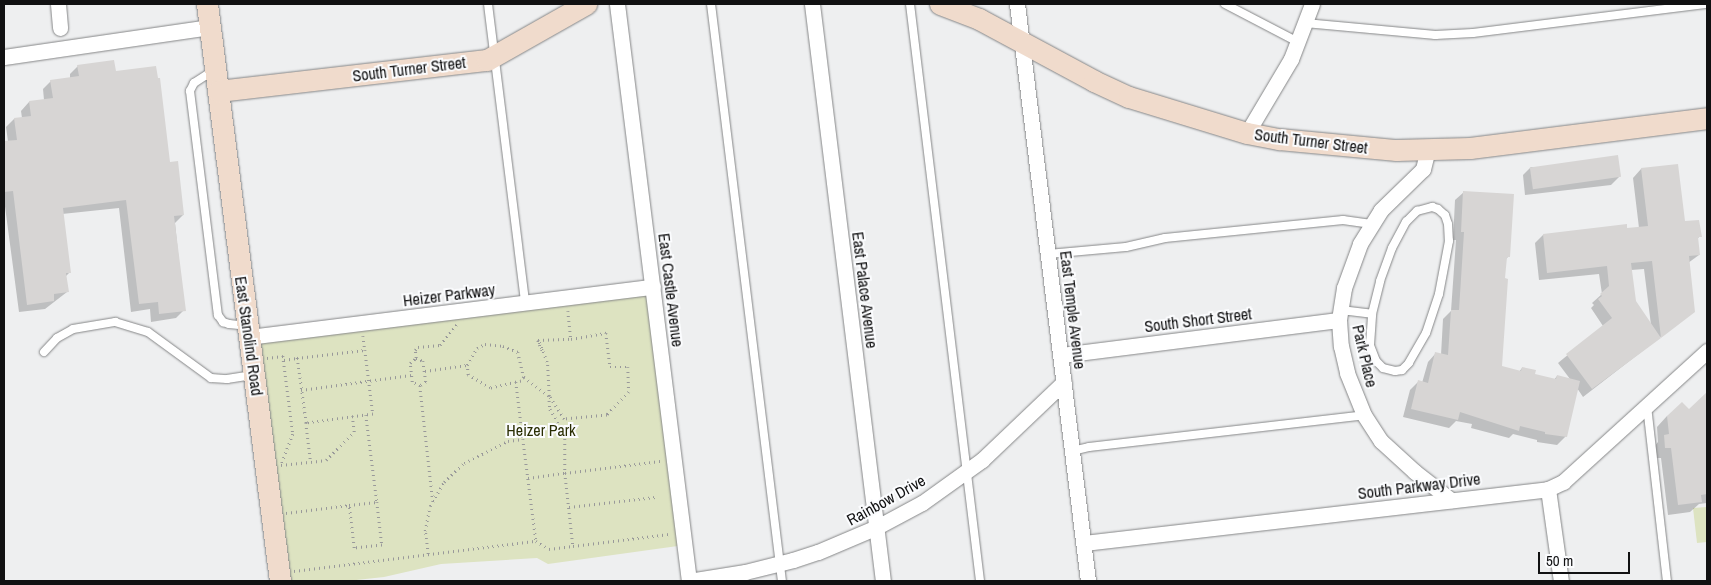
<!DOCTYPE html>
<html>
<head>
<meta charset="utf-8">
<style>
	body { margin:0 }
	#map { position:relative; width:1711px; height:585px; overflow:hidden; background:#eeeff0; font-family:"Archivo Narrow",sans-serif }
	div>[style] { position:absolute }
	.green>* { inset:0; background:#dde3c1 }
	.shadow>* { inset:0; background:#0003 }
	.building>* { inset:0; background:#d7d5d4; transform-origin:0 0 }
	.path>* { height:2.5px; margin-top:-1.25px; transform-origin:0; background:repeating-linear-gradient(90deg,#99999a 0 1px,transparent 0 5px) }
	.roads { filter:drop-shadow(0 0 1px #858687) drop-shadow(0 0 1px #858687) }
	.service>* { height:8px; margin:-4px; padding:0 4px; transform-origin:4px; border-radius:4px; background:#fff }
	.minor>* { height:15px; margin:-7.5px; padding:0 7.5px; transform-origin:7.5px; border-radius:7.5px; background:#fff }
	.secondary>* { height:21px; margin:-10.5px; padding:0 10.5px; transform-origin:10.5px; border-radius:10.5px; background:#f0dbcc }
	span { translate:-50% -50%; white-space:nowrap; text-align:center; line-height:1.15; -webkit-text-stroke:4px #fbfcfe; paint-order:stroke }
	.street-label { font-size:16px; color:#111112 }
	.park-label { font-size:16px; color:#292d02 }
	.frame { position:absolute; inset:0; border:5px solid #111112; pointer-events:none }
	.scale { position:absolute; left:1538px; top:552px; width:92px; height:22px; box-sizing:border-box; border:2px solid #111112; border-top:0; padding-left:6px; font-size:15px; line-height:18px; white-space:nowrap; color:#111112; -webkit-text-stroke:4px #fbfcfe; paint-order:stroke }
</style>
</head>
<body>
<div id="map">
	<div class="green">
		<div style="clip-path:polygon(653px 287px,685px 545px,548px 564px,537px 558px,441px 564px,384px 577px,347px 581px,280px 581px,249px 337px)"></div>
		<div style="clip-path:polygon(1707px 507px,1707px 542px,1697px 543px,1693px 508px)"></div>
	</div>
	<div class="shadow">
		<div style="clip-path:polygon(78px 66px,114px 73px,169px 164px,183px 215px,175px 223px,184px 310px,176px 318px,151px 322px,150px 309px,131px 312px,119px 208px,62px 214px,70px 272px,65px 277px,67px 292px,45px 309px,19px 312px,4px 199px,4px 164px,11px 163px,6px 127px,14px 119px,22px 118px,21px 111px,29px 102px,44px 100px,43px 89px,51px 81px,70px 78px,70px 74px)"></div>
		<div style="clip-path:polygon(evenodd,1677px 165px,1684px 223px,1700px 236px,1697px 239px,1699px 255px,1688px 263px,1694px 311px,1583px 397px,1577px 388px,1566px 436px,1557px 445px,1537px 442px,1537px 440px,1513px 434px,1509px 438px,1471px 428px,1472px 424px,1456px 421px,1449px 428px,1403px 417px,1410px 390px,1418px 382px,1422px 383px,1428px 362px,1436px 353px,1441px 355px,1443px 319px,1451px 311px,1456px 240px,1453px 240px,1455px 200px,1464px 192px,1508px 257px,1505px 260px,1500px 367px,1519px 372px,1522px 368px,1534px 375px,1554px 380px,1557px 376px,1570px 379px,1558px 363px,1603px 326px,1591px 308px,1594px 305px,1592px 303px,1602px 294px,1599px 274px,1539px 280px,1535px 243px,1543px 235px,1639px 228px,1633px 178px,1641px 169px,1677px 165px,1644px 269px,1651px 325px,1634px 302px,1631px 270px,1644px 269px)"></div>
		<div style="clip-path:polygon(1531px 167px,1620px 176px,1611px 185px,1525px 195px,1523px 175px)"></div>
		<div style="clip-path:polygon(1707px 394px,1707px 503px,1699px 504px,1690px 512px,1668px 515px,1661px 458px,1655px 458px,1654px 447px,1658px 442px,1657px 427px,1667px 416px,1689px 411px)"></div>
	</div>
	<div class="building">
		<div style="clip-path:polygon(114px 60px,116px 71px,156px 66px,158px 78px,160px 78px,170px 162px,178px 161px,184px 215px,174px 216px,186px 311px,159px 314px,158px 302px,139px 304px,126px 200px,63px 208px,71px 273px,66px 273px,69px 292px,54px 294px,54px 301px,27px 305px,13px 191px,4px 192px,4px 141px,17px 140px,14px 118px,31px 116px,29px 101px,53px 98px,50px 80px,79px 76px,77px 65px)"></div>
		<div style="left:1618px;top:155px;width:22px;height:89px;rotate:82deg"></div>
		<div style="clip-path:polygon(1678px 164px,1685px 221px,1699px 220px,1702px 237px,1698px 237px,1700px 255px,1689px 256px,1695px 312px,1661px 338px,1652px 261px,1631px 263px,1636px 301px,1661px 338px,1592px 389px,1566px 354px,1612px 318px,1598px 299px,1602px 296px,1600px 294px,1609px 286px,1607px 266px,1547px 273px,1543px 234px,1627px 224px,1627px 228px,1648px 226px,1641px 168px)"></div>
		<div style="clip-path:polygon(1463px 191px,1514px 194px,1510px 257px,1507px 257px,1505px 278px,1508px 279px,1502px 366px,1521px 371px,1522px 367px,1536px 370px,1535px 374px,1556px 379px,1557px 375px,1580px 381px,1567px 437px,1545px 434px,1545px 432px,1520px 426px,1519px 431px,1460px 412px,1458px 420px,1411px 409px,1418px 380px,1428px 383px,1435px 352px,1448px 355px,1451px 310px,1459px 310px,1464px 232px,1461px 232px)"></div>
		<div style="clip-path:polygon(1707px 392px,1707px 494px,1701px 495px,1702px 502px,1678px 505px,1671px 448px,1665px 448px,1664px 435px,1669px 434px,1667px 416px,1682px 402px,1689px 409px)"></div>
	</div>
	<div class="path">
		<div style="left:568px;top:311px;width:27px;rotate:84deg"></div>
		<div style="left:363px;top:336px;width:14px;rotate:82deg"></div>
		<div style="left:538px;top:340px;width:33px;rotate:-2deg"></div>
		<div style="left:571px;top:339px;width:36px;rotate:-10deg"></div>
		<div style="left:606px;top:333px;width:34px;rotate:83deg"></div>
		<div style="left:610px;top:367px;width:18px"></div>
		<div style="left:628px;top:367px;width:25px;rotate:88deg"></div>
		<div style="left:629px;top:392px;width:32px;rotate:134deg"></div>
		<div style="left:607px;top:415px;width:43px;rotate:174.7deg"></div>
		<div style="left:564px;top:419px;width:27px;rotate:-123deg"></div>
		<div style="left:549px;top:396px;width:34px;rotate:-93deg"></div>
		<div style="left:547px;top:362px;width:24px;rotate:-112deg"></div>
		<div style="left:538px;top:340px;width:13px;rotate:67deg"></div>
		<div style="left:267px;top:358px;width:16px;rotate:-7deg"></div>
		<div style="left:283px;top:356px;width:79px;rotate:82.7deg"></div>
		<div style="left:293px;top:434px;width:31px;rotate:111deg"></div>
		<div style="left:416px;top:358px;width:8px;rotate:23deg"></div>
		<div style="left:423px;top:361px;width:21px;rotate:82deg"></div>
		<div style="left:426px;top:382px;width:7px;rotate:146deg"></div>
		<div style="left:420px;top:386px;width:9px;rotate:-153deg"></div>
		<div style="left:412px;top:382px;width:19px;rotate:-96deg"></div>
		<div style="left:410px;top:363px;width:8px;rotate:-40deg"></div>
		<div style="left:416px;top:358px;width:8px;rotate:-97deg"></div>
		<div style="left:415px;top:350px;width:4px;rotate:-45deg"></div>
		<div style="left:418px;top:347px;width:22px;rotate:-5deg"></div>
		<div style="left:440px;top:345px;width:27px;rotate:-51deg"></div>
		<div style="left:284px;top:360px;width:13px;rotate:-9deg"></div>
		<div style="left:297px;top:358px;width:68px;rotate:-6.7deg"></div>
		<div style="left:365px;top:350px;width:64px;rotate:82.9deg"></div>
		<div style="left:373px;top:414px;width:68px;rotate:172.3deg"></div>
		<div style="left:306px;top:423px;width:66px;rotate:-97.9deg"></div>
		<div style="left:425px;top:371px;width:42px;rotate:-8.1deg"></div>
		<div style="left:524px;top:377px;width:5px;rotate:127deg"></div>
		<div style="left:521px;top:381px;width:32px;rotate:167deg"></div>
		<div style="left:490px;top:388px;width:26px;rotate:-149deg"></div>
		<div style="left:468px;top:375px;width:10px;rotate:-96deg"></div>
		<div style="left:467px;top:365px;width:20px;rotate:-60deg"></div>
		<div style="left:477px;top:348px;width:9px;rotate:-27deg"></div>
		<div style="left:485px;top:344px;width:18px;rotate:6deg"></div>
		<div style="left:503px;top:346px;width:16px;rotate:22deg"></div>
		<div style="left:518px;top:352px;width:26px;rotate:77deg"></div>
		<div style="left:524px;top:377px;width:31px;rotate:37deg"></div>
		<div style="left:549px;top:396px;width:13px;rotate:86deg"></div>
		<div style="left:550px;top:409px;width:29px;rotate:59deg"></div>
		<div style="left:565px;top:434px;width:39px;rotate:90deg"></div>
		<div style="left:565px;top:473px;width:96px;rotate:-7.2deg"></div>
		<div style="left:516px;top:382px;width:57px;rotate:83deg"></div>
		<div style="left:420px;top:386px;width:116px;rotate:83.6deg"></div>
		<div style="left:301px;top:390px;width:111px;rotate:-7.8deg"></div>
		<div style="left:366px;top:415px;width:88px;rotate:82.8deg"></div>
		<div style="left:306px;top:423px;width:39px;rotate:83deg"></div>
		<div style="left:311px;top:462px;width:15px;rotate:-8deg"></div>
		<div style="left:326px;top:460px;width:40px;rotate:-45deg"></div>
		<div style="left:354px;top:432px;width:16px;rotate:-97deg"></div>
		<div style="left:281px;top:465px;width:30px;rotate:-6deg"></div>
		<div style="left:528px;top:478px;width:37px;rotate:-8deg"></div>
		<div style="left:565px;top:473px;width:73px;rotate:83.7deg"></div>
		<div style="left:573px;top:546px;width:97px;rotate:-7.1deg"></div>
		<div style="left:569px;top:507px;width:87px;rotate:-6.6deg"></div>
		<div style="left:286px;top:513px;width:64px;rotate:-7.2deg"></div>
		<div style="left:349px;top:505px;width:28px;rotate:-6deg"></div>
		<div style="left:377px;top:502px;width:43px;rotate:83.4deg"></div>
		<div style="left:382px;top:545px;width:28px;rotate:174deg"></div>
		<div style="left:354px;top:548px;width:43px;rotate:-96.6deg"></div>
		<div style="left:428px;top:554px;width:23px;rotate:-97deg"></div>
		<div style="left:425px;top:531px;width:25px;rotate:-79deg"></div>
		<div style="left:430px;top:506px;width:28px;rotate:-60deg"></div>
		<div style="left:444px;top:482px;width:28px;rotate:-44deg"></div>
		<div style="left:464px;top:463px;width:49px;rotate:-26.6deg"></div>
		<div style="left:508px;top:441px;width:15px;rotate:-8deg"></div>
		<div style="left:523px;top:439px;width:103px;rotate:82.7deg"></div>
		<div style="left:294px;top:571px;width:244px;rotate:-7.1deg"></div>
		<div style="left:536px;top:541px;width:15px;rotate:32deg"></div>
		<div style="left:549px;top:549px;width:24px;rotate:-7deg"></div>
	</div>
	<div class="roads">
		<div class="service">
			<div style="left:488px;top:4px;width:301px;rotate:82.9deg"></div>
			<div style="left:711px;top:4px;width:581px;rotate:82.99deg"></div>
			<div style="left:910px;top:4px;width:581px;rotate:83.08deg"></div>
			<div style="left:1225px;top:4px;width:82px;rotate:27.5deg"></div>
			<div style="left:1305px;top:23px;width:131px;rotate:5.3deg"></div>
			<div style="left:1435px;top:35px;width:38px;rotate:-3deg"></div>
			<div style="left:1473px;top:33px;width:236px;rotate:-7.1deg"></div>
			<div style="left:214px;top:70px;width:24px;rotate:147deg"></div>
			<div style="left:194px;top:83px;width:9px;rotate:117deg"></div>
			<div style="left:190px;top:91px;width:226px;rotate:82.9deg"></div>
			<div style="left:218px;top:315px;width:9px;rotate:54deg"></div>
			<div style="left:223px;top:322px;width:6px;rotate:18deg"></div>
			<div style="left:229px;top:324px;width:18px;rotate:6deg"></div>
			<div style="left:1432px;top:207px;width:6px;rotate:18deg"></div>
			<div style="left:1438px;top:209px;width:9px;rotate:41deg"></div>
			<div style="left:1445px;top:215px;width:9px;rotate:72deg"></div>
			<div style="left:1448px;top:224px;width:17px;rotate:87deg"></div>
			<div style="left:1449px;top:241px;width:54px;rotate:100.7deg"></div>
			<div style="left:1439px;top:294px;width:41px;rotate:108.4deg"></div>
			<div style="left:1426px;top:333px;width:34px;rotate:120deg"></div>
			<div style="left:1409px;top:363px;width:10px;rotate:135deg"></div>
			<div style="left:1402px;top:370px;width:7px;rotate:172deg"></div>
			<div style="left:1395px;top:371px;width:12px;rotate:-166deg"></div>
			<div style="left:1383px;top:368px;width:10px;rotate:-135deg"></div>
			<div style="left:1376px;top:361px;width:17px;rotate:-111deg"></div>
			<div style="left:1370px;top:345px;width:31px;rotate:-86deg"></div>
			<div style="left:1372px;top:314px;width:34px;rotate:-76deg"></div>
			<div style="left:1380px;top:281px;width:35px;rotate:-70deg"></div>
			<div style="left:1392px;top:248px;width:30px;rotate:-62deg"></div>
			<div style="left:1406px;top:222px;width:16px;rotate:-45deg"></div>
			<div style="left:1417px;top:211px;width:16px;rotate:-15deg"></div>
			<div style="left:1048px;top:254px;width:78px;rotate:-5.1deg"></div>
			<div style="left:1126px;top:247px;width:40px;rotate:-13deg"></div>
			<div style="left:1165px;top:238px;width:179px;rotate:-5.8deg"></div>
			<div style="left:1343px;top:220px;width:27px;rotate:8deg"></div>
			<div style="left:1341px;top:310px;width:31px;rotate:7deg"></div>
			<div style="left:44px;top:352px;width:19px;rotate:-47deg"></div>
			<div style="left:57px;top:338px;width:18px;rotate:-29deg"></div>
			<div style="left:73px;top:329px;width:43px;rotate:-9.5deg"></div>
			<div style="left:115px;top:322px;width:34px;rotate:17deg"></div>
			<div style="left:148px;top:332px;width:78px;rotate:36.1deg"></div>
			<div style="left:211px;top:378px;width:16px;rotate:4deg"></div>
			<div style="left:227px;top:379px;width:26px;rotate:-9deg"></div>
			<div style="left:1647px;top:406px;width:176px;rotate:83.5deg"></div>
			<div style="left:1072px;top:451px;width:17px;rotate:-13deg"></div>
			<div style="left:1089px;top:447px;width:277px;rotate:-6.6deg"></div>
		</div>
		<div class="minor">
			<div style="left:58px;top:4px;width:24px;rotate:85deg"></div>
			<div style="left:617px;top:4px;width:581px;rotate:82.89deg"></div>
			<div style="left:812px;top:4px;width:581px;rotate:82.99deg"></div>
			<div style="left:1017px;top:4px;width:581px;rotate:82.99deg"></div>
			<div style="left:4px;top:57px;width:208px;rotate:-8.3deg"></div>
			<div style="left:1247px;top:133px;width:86px;rotate:-59.3deg"></div>
			<div style="left:1291px;top:59px;width:59px;rotate:-69.1deg"></div>
			<div style="left:1428px;top:149px;width:21px;rotate:104deg"></div>
			<div style="left:1423px;top:169px;width:59px;rotate:135.7deg"></div>
			<div style="left:1381px;top:210px;width:40px;rotate:122deg"></div>
			<div style="left:1360px;top:244px;width:47px;rotate:110deg"></div>
			<div style="left:1344px;top:288px;width:32px;rotate:99deg"></div>
			<div style="left:1339px;top:320px;width:26px;rotate:86deg"></div>
			<div style="left:1341px;top:346px;width:28px;rotate:77deg"></div>
			<div style="left:1347px;top:373px;width:45px;rotate:68deg"></div>
			<div style="left:1364px;top:415px;width:31px;rotate:57deg"></div>
			<div style="left:1381px;top:441px;width:46px;rotate:42.4deg"></div>
			<div style="left:1415px;top:472px;width:46px;rotate:37.9deg"></div>
			<div style="left:249px;top:337px;width:407px;rotate:-7.1deg"></div>
			<div style="left:1061px;top:355px;width:280px;rotate:-7.2deg"></div>
			<div style="left:1548px;top:489px;width:93px;rotate:82deg"></div>
			<div style="left:1084px;top:543px;width:467px;rotate:-6.6deg"></div>
			<div style="left:1548px;top:489px;width:17px;rotate:-25deg"></div>
			<div style="left:1563px;top:482px;width:195px;rotate:-42.3deg"></div>
			<div style="left:689px;top:581px;width:57px;rotate:-9.1deg"></div>
			<div style="left:745px;top:572px;width:49px;rotate:-14deg"></div>
			<div style="left:793px;top:560px;width:26px;rotate:-18deg"></div>
			<div style="left:818px;top:552px;width:64px;rotate:-23deg"></div>
			<div style="left:877px;top:527px;width:51px;rotate:-28.1deg"></div>
			<div style="left:922px;top:503px;width:74px;rotate:-35.6deg"></div>
			<div style="left:982px;top:460px;width:113px;rotate:-43.6deg"></div>
		</div>
		<div class="secondary">
			<div style="left:207px;top:4px;width:582px;rotate:82.79deg"></div>
			<div style="left:940px;top:4px;width:42px;rotate:21deg"></div>
			<div style="left:979px;top:19px;width:131px;rotate:28.3deg"></div>
			<div style="left:1094px;top:81px;width:38px;rotate:25deg"></div>
			<div style="left:1129px;top:97px;width:123px;rotate:17deg"></div>
			<div style="left:1247px;top:133px;width:33px;rotate:11deg"></div>
			<div style="left:1279px;top:139px;width:118px;rotate:5.4deg"></div>
			<div style="left:1396px;top:150px;width:74px;rotate:-1.5deg"></div>
			<div style="left:1470px;top:148px;width:239px;rotate:-7.2deg"></div>
			<div style="left:218px;top:91px;width:271px;rotate:-6.6deg"></div>
			<div style="left:487px;top:60px;width:114px;rotate:-29.5deg"></div>
		</div>
	</div>
	<div class="street-label">
		<span style="left:409px;top:69px;rotate:-7deg">South Turner Street</span>
		<span style="left:1311px;top:141px;rotate:7deg">South Turner Street</span>
		<span style="left:671px;top:290px;rotate:83deg">East Castle Avenue</span>
		<span style="left:865px;top:290px;rotate:83deg">East Palace Avenue</span>
		<span style="left:449px;top:295px;rotate:-7deg">Heizer Parkway</span>
		<span style="left:1073px;top:310px;rotate:83deg">East Temple Avenue</span>
		<span style="left:1198px;top:320px;rotate:-7deg">South Short Street</span>
		<span style="left:249px;top:336px;rotate:82deg">East Stanolind Road</span>
		<span style="left:1365px;top:356px;rotate:77deg">Park Place</span>
		<span style="left:1419px;top:486px;rotate:-7deg">South Parkway Drive</span>
		<span style="left:886px;top:500px;rotate:-29deg">Rainbow Drive</span>
	</div>
	<div class="park-label">
		<span style="left:541px;top:430px">Heizer Park</span>
	</div>
	<div class="frame"></div>
	<div class="scale">50 m</div>
</div>
</body>
</html>
